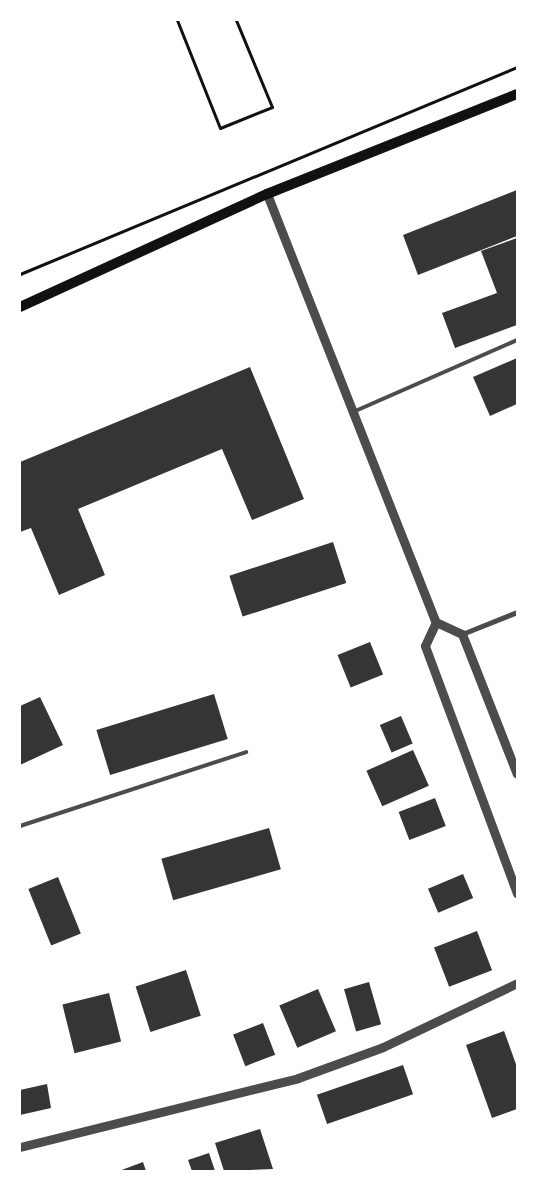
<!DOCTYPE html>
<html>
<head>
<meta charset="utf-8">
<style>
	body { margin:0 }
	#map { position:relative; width:537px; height:1191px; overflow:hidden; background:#fff; font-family:"PT Sans Narrow",sans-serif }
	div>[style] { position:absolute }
	.building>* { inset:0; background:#353535; transform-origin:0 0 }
	.path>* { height:3px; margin:-1.5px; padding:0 1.5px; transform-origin:1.5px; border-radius:1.5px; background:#111 }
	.service>* { height:4px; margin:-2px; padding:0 2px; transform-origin:2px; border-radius:2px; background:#4c4c4c }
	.minor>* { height:5px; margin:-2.5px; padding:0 2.5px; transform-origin:2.5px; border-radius:2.5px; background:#4c4c4c }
	.tertiary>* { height:9px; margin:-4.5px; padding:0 4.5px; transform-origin:4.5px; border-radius:4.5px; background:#4c4c4c }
	.secondary>* { height:10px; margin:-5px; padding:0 5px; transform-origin:5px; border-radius:5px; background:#111 }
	span { translate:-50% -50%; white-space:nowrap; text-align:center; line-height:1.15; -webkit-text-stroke:4px #fff; paint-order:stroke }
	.frame { position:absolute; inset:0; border:21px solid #fff; pointer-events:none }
</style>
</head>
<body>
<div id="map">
	<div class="building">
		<div style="clip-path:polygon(517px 190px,517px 236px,418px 275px,403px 235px)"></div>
		<div style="clip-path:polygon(517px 238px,517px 325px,455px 348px,442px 313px,497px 293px,481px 251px)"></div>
		<div style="clip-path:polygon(517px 358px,517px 404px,490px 416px,473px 377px)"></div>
		<div style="clip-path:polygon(250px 367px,304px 499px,252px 520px,222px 449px,78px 509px,105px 575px,59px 595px,31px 528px,20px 532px,20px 462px)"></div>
		<div style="left:333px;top:542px;width:43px;height:109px;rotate:72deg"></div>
		<div style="left:370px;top:642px;width:35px;height:35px;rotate:68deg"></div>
		<div style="left:214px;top:694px;width:47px;height:123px;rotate:73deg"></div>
		<div style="clip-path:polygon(40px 697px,63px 745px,20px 765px,20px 706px)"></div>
		<div style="left:401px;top:716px;width:30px;height:23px;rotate:67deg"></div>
		<div style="left:413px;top:750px;width:39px;height:51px;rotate:66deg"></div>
		<div style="left:435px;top:798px;width:30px;height:39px;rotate:69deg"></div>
		<div style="left:269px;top:828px;width:43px;height:112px;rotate:74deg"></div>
		<div style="left:463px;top:874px;width:26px;height:38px;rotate:67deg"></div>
		<div style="left:58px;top:877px;width:61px;height:32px;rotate:68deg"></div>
		<div style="left:477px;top:931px;width:42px;height:46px;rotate:69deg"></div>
		<div style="left:186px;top:970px;width:48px;height:53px;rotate:72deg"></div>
		<div style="left:369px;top:982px;width:44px;height:26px;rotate:74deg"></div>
		<div style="left:318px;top:989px;width:46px;height:42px;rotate:67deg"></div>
		<div style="left:109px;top:993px;width:50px;height:48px;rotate:76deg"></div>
		<div style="left:263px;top:1023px;width:34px;height:32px;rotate:69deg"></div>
		<div style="clip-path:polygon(504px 1031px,517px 1067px,517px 1109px,492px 1118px,466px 1045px)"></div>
		<div style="left:403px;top:1065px;width:31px;height:91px;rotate:71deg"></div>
		<div style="clip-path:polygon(47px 1084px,51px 1108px,20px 1115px,20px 1090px)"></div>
		<div style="clip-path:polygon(260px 1129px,273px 1169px,224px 1171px,215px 1143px)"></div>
		<div style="clip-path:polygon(209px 1153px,215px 1171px,192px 1171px,188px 1160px)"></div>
		<div style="clip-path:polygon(143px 1162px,146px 1171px,119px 1171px)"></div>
	</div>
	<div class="path">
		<div style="left:177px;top:20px;width:116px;rotate:68.3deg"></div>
		<div style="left:220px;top:128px;width:56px;rotate:-22deg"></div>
		<div style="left:272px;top:107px;width:94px;rotate:-112.5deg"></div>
		<div style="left:20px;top:274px;width:538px;rotate:-22.61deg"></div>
	</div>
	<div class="service">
		<div style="left:353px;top:412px;width:179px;rotate:-23.7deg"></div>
		<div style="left:20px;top:826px;width:238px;rotate:-18.1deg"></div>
	</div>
	<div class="minor">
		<div style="left:462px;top:634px;width:59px;rotate:-21.8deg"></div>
	</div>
	<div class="tertiary">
		<div style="left:267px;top:194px;width:460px;rotate:68.5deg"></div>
		<div style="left:436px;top:622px;width:29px;rotate:25deg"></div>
		<div style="left:462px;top:634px;width:150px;rotate:68.6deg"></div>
		<div style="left:436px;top:622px;width:26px;rotate:115deg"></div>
		<div style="left:425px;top:646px;width:264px;rotate:69.6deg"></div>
		<div style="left:20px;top:1147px;width:286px;rotate:-13.9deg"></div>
		<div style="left:298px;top:1078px;width:90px;rotate:-20deg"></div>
		<div style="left:383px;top:1047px;width:148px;rotate:-25.5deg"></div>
	</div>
	<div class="secondary">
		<div style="left:20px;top:307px;width:272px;rotate:-24.6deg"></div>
		<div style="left:267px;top:194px;width:269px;rotate:-21.8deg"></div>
	</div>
	<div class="frame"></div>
</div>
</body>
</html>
